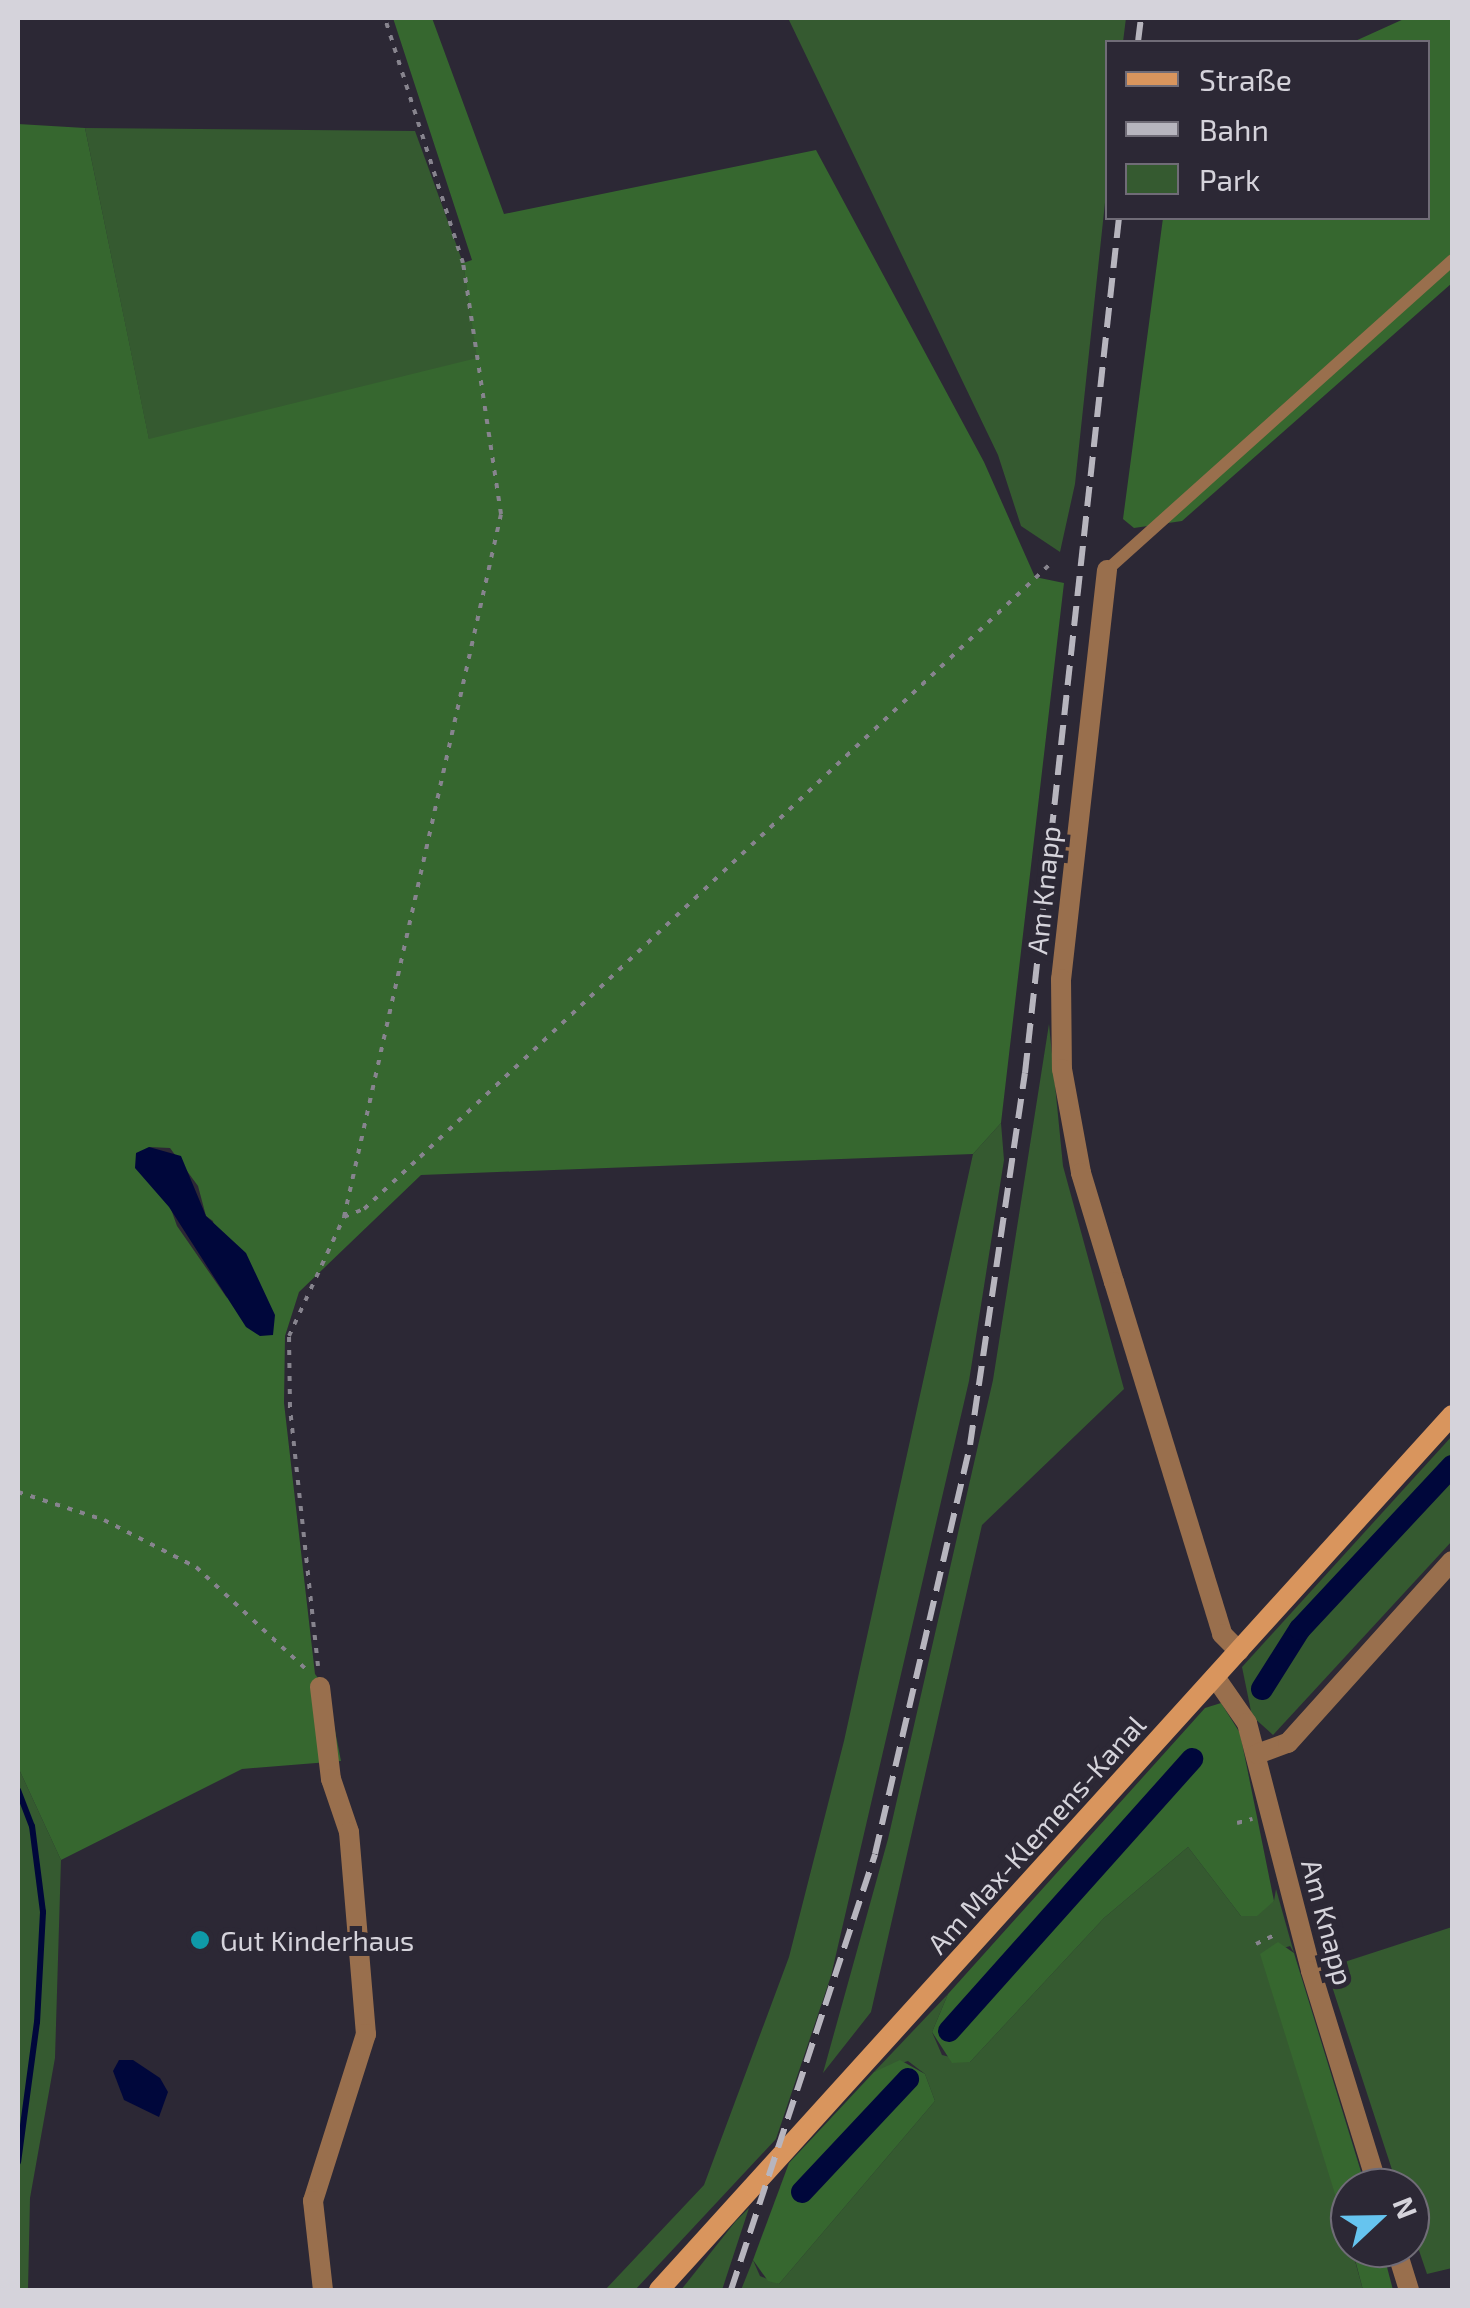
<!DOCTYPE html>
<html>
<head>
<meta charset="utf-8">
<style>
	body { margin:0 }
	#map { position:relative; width:1470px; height:2308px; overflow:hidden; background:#2c2835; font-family:"Exo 2",sans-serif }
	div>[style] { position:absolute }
	.green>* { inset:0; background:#355a30 }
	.forest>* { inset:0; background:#36672f }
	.water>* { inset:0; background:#00073b }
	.stream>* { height:6px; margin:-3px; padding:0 3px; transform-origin:3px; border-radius:3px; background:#00073b }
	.canal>* { height:22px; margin:-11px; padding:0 11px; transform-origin:11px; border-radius:11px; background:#00073b }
	.path>* { height:4px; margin-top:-2px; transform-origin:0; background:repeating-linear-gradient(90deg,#87848e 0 5px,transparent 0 13px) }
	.service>* { height:12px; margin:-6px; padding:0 6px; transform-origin:6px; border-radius:6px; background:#996f4d }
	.minor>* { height:20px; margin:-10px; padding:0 10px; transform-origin:10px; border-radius:10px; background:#996f4d }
	.secondary>* { height:20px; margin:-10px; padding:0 10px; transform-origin:10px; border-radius:10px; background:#d9955d }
	.rail>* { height:6px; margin-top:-3px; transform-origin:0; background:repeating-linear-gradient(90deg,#b7b5be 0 20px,transparent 0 30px) }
	.dots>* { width:28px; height:28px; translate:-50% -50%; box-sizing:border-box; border:5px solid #2c2835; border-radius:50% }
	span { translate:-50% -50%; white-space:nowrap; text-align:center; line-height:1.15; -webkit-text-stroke:10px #2c2835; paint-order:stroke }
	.street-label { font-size:28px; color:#d5d3db }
	.poi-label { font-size:28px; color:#d5d3db }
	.left { translate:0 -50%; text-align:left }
	.frame { position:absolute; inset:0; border:20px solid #d5d3db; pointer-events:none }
	.legend { position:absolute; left:1105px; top:40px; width:325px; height:180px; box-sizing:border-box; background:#2c2835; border:2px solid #706c77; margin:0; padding:12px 18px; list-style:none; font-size:30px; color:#d5d3db }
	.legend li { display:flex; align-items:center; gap:20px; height:50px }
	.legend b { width:50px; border:2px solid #706c77 }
	.north { position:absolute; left:1330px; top:2168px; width:100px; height:100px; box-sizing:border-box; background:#2c2835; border:2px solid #706c77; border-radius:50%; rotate:68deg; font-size:28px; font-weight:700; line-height:40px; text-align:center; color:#d5d3db }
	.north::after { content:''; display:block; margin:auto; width:35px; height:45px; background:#66c4ef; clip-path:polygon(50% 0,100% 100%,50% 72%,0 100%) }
</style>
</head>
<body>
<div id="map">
	<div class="green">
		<div style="clip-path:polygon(788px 18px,1126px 18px,1123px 42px,1108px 42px,1107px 184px,1075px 484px,1060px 552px,1021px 526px,998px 455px)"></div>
		<div style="clip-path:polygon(85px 128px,415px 131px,463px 263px,478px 359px,149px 440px)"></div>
		<div style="clip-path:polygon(1049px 1024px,1063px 1166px,1124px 1389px,982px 1525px,871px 2012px,823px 2073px,888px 1839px,993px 1380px)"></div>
		<div style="clip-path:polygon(1001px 1123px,1004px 1160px,969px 1381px,831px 1976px,776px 2139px,635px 2290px,605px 2290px,704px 2185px,789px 1957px,844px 1741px,973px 1154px)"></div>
		<div style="clip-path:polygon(1452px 1436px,1452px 1541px,1273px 1735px,1252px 1716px,1242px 1667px)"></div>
		<div style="clip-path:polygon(18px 1767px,61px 1860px,55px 2058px,30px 2198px,28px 2290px,18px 2290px)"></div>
		<div style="clip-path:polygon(1188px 1847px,1241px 1916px,1274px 1901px,1276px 1889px,1294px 1953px,1290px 1946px,1261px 1955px,1313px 2108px,1363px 2290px,741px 2290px,753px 2260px,760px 2276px,779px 2284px,935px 2101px,925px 2074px,908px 2061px,874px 2072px,948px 1994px,932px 2032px,942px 2055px,970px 2062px,1104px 1918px)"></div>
		<div style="clip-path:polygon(1452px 1927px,1452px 2268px,1427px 2274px,1410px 2224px,1410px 2188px,1398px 2188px,1326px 1968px)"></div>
		<div style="clip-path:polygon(749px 2208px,722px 2290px,681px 2290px,735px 2222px)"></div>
	</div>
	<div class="forest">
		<div style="clip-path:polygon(evenodd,393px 18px,432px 18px,504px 214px,816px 150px,984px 462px,1035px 577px,1064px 583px,1001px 1123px,973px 1154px,421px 1175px,299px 1292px,285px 1336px,284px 1403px,315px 1674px,327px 1690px,341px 1761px,242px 1769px,61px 1860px,18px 1767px,18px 124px,85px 128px,149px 439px,477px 358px,463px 263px,472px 260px,393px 18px,149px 1147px,170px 1148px,198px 1186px,206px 1216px,213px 1221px,227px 1298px,177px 1226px,149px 1147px)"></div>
		<div style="clip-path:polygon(1406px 18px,1452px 18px,1452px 283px,1182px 521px,1134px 528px,1123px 519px,1163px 218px,1428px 218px,1428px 42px,1353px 42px)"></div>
		<div style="clip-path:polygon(1221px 1703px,1240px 1733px,1274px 1901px,1257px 1916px,1241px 1916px,1188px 1847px,1104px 1918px,970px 2062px,952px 2063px,932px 2032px,948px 1994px,1205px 1708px)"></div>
		<div style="clip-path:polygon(1278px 1942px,1294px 1953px,1366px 2188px,1350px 2188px,1350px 2242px,1260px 1954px)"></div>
		<div style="clip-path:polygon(900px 2060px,925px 2074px,935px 2101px,779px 2284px,768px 2281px,753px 2260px,789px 2163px,874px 2072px)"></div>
		<div style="clip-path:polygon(1352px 2248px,1382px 2248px,1393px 2290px,1363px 2290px)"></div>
	</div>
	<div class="water">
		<div style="clip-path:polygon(149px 1147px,181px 1156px,206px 1216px,246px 1253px,275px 1315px,273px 1335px,260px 1336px,246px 1327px,169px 1207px,135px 1168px,136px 1153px)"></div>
		<div style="clip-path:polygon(119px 2060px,133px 2060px,160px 2078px,168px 2092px,159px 2117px,124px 2100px,113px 2071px)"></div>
	</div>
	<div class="stream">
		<div style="left:18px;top:1790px;width:39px;rotate:69deg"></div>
		<div style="left:32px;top:1826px;width:87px;rotate:82.7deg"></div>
		<div style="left:43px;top:1912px;width:110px;rotate:93.1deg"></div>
		<div style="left:37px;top:2022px;width:141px;rotate:97.7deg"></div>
	</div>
	<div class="canal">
		<div style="left:1262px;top:1689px;width:71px;rotate:-57.7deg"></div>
		<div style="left:1300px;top:1629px;width:223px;rotate:-47deg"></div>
		<div style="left:949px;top:2031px;width:365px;rotate:-48.2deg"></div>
		<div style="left:802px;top:2192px;width:155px;rotate:-46.8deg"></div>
	</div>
	<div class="path">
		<div style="left:344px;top:1217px;width:720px;rotate:-77.41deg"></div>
		<div style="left:501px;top:514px;width:254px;rotate:-98.6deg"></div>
		<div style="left:463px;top:263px;width:257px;rotate:-107.7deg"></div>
		<div style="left:18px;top:1492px;width:90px;rotate:18deg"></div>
		<div style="left:104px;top:1520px;width:103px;rotate:27.1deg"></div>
		<div style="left:196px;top:1567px;width:153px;rotate:42.9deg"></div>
		<div style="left:318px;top:1666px;width:261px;rotate:-96.2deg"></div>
		<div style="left:290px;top:1407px;width:71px;rotate:-90.8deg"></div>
		<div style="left:289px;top:1336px;width:131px;rotate:-65.2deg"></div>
		<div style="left:344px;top:1217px;width:22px;rotate:-22deg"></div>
		<div style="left:364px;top:1209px;width:76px;rotate:-42.9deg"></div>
		<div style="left:420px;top:1157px;width:864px;rotate:-43.26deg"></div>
		<div style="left:1237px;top:1823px;width:16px;rotate:-15deg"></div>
		<div style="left:1256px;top:1944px;width:25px;rotate:-26deg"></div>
	</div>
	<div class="service">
		<div style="left:1107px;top:570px;width:464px;rotate:-41.9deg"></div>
	</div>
	<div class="minor">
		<div style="left:1107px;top:570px;width:412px;rotate:96.4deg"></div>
		<div style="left:1061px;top:979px;width:90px;rotate:89.4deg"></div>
		<div style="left:1062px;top:1069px;width:106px;rotate:79.6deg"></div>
		<div style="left:1081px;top:1173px;width:114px;rotate:73.2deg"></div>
		<div style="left:1114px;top:1282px;width:368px;rotate:72.9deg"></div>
		<div style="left:1222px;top:1634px;width:24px;rotate:45deg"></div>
		<div style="left:1215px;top:1677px;width:56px;rotate:55.2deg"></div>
		<div style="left:1247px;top:1723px;width:256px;rotate:75.5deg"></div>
		<div style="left:1311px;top:1971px;width:227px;rotate:72.8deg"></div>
		<div style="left:320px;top:1687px;width:93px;rotate:83.2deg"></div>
		<div style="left:331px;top:1779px;width:56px;rotate:71.2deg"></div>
		<div style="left:349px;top:1832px;width:203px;rotate:85.2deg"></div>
		<div style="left:366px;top:2034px;width:175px;rotate:107.6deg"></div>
		<div style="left:313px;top:2201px;width:90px;rotate:83.6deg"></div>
		<div style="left:1257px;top:1754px;width:33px;rotate:-20deg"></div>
		<div style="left:1288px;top:1743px;width:245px;rotate:-48deg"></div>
		<div style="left:1396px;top:2248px;width:44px;rotate:72.8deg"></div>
	</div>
	<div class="secondary">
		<div style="left:659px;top:2290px;width:1181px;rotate:-47.81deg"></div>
	</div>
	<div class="rail">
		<div style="left:1138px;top:42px;width:24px;rotate:-83deg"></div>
		<div style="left:731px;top:2290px;width:459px;rotate:-71.7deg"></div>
		<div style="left:875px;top:1854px;width:420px;rotate:-76.9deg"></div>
		<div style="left:970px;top:1445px;width:376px;rotate:-81.6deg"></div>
		<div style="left:1025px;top:1073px;width:860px;rotate:-83.73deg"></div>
	</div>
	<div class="dots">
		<div style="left:200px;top:1940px;background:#0f9aa8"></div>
	</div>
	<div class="street-label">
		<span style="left:1043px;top:890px;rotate:-84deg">Am Knapp</span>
		<span style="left:1036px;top:1834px;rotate:-48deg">Am Max-Klemens-Kanal</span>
		<span style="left:1328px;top:1922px;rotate:75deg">Am Knapp</span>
	</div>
	<div class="poi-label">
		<span class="left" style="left:220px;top:1940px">Gut Kinderhaus</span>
	</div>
	<div class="frame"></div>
	<ul class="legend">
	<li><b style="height:12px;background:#d9955d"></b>Straße</li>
	<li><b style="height:12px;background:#b7b5be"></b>Bahn</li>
	<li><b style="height:28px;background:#355a30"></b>Park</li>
	</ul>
	<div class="north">N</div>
</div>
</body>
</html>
